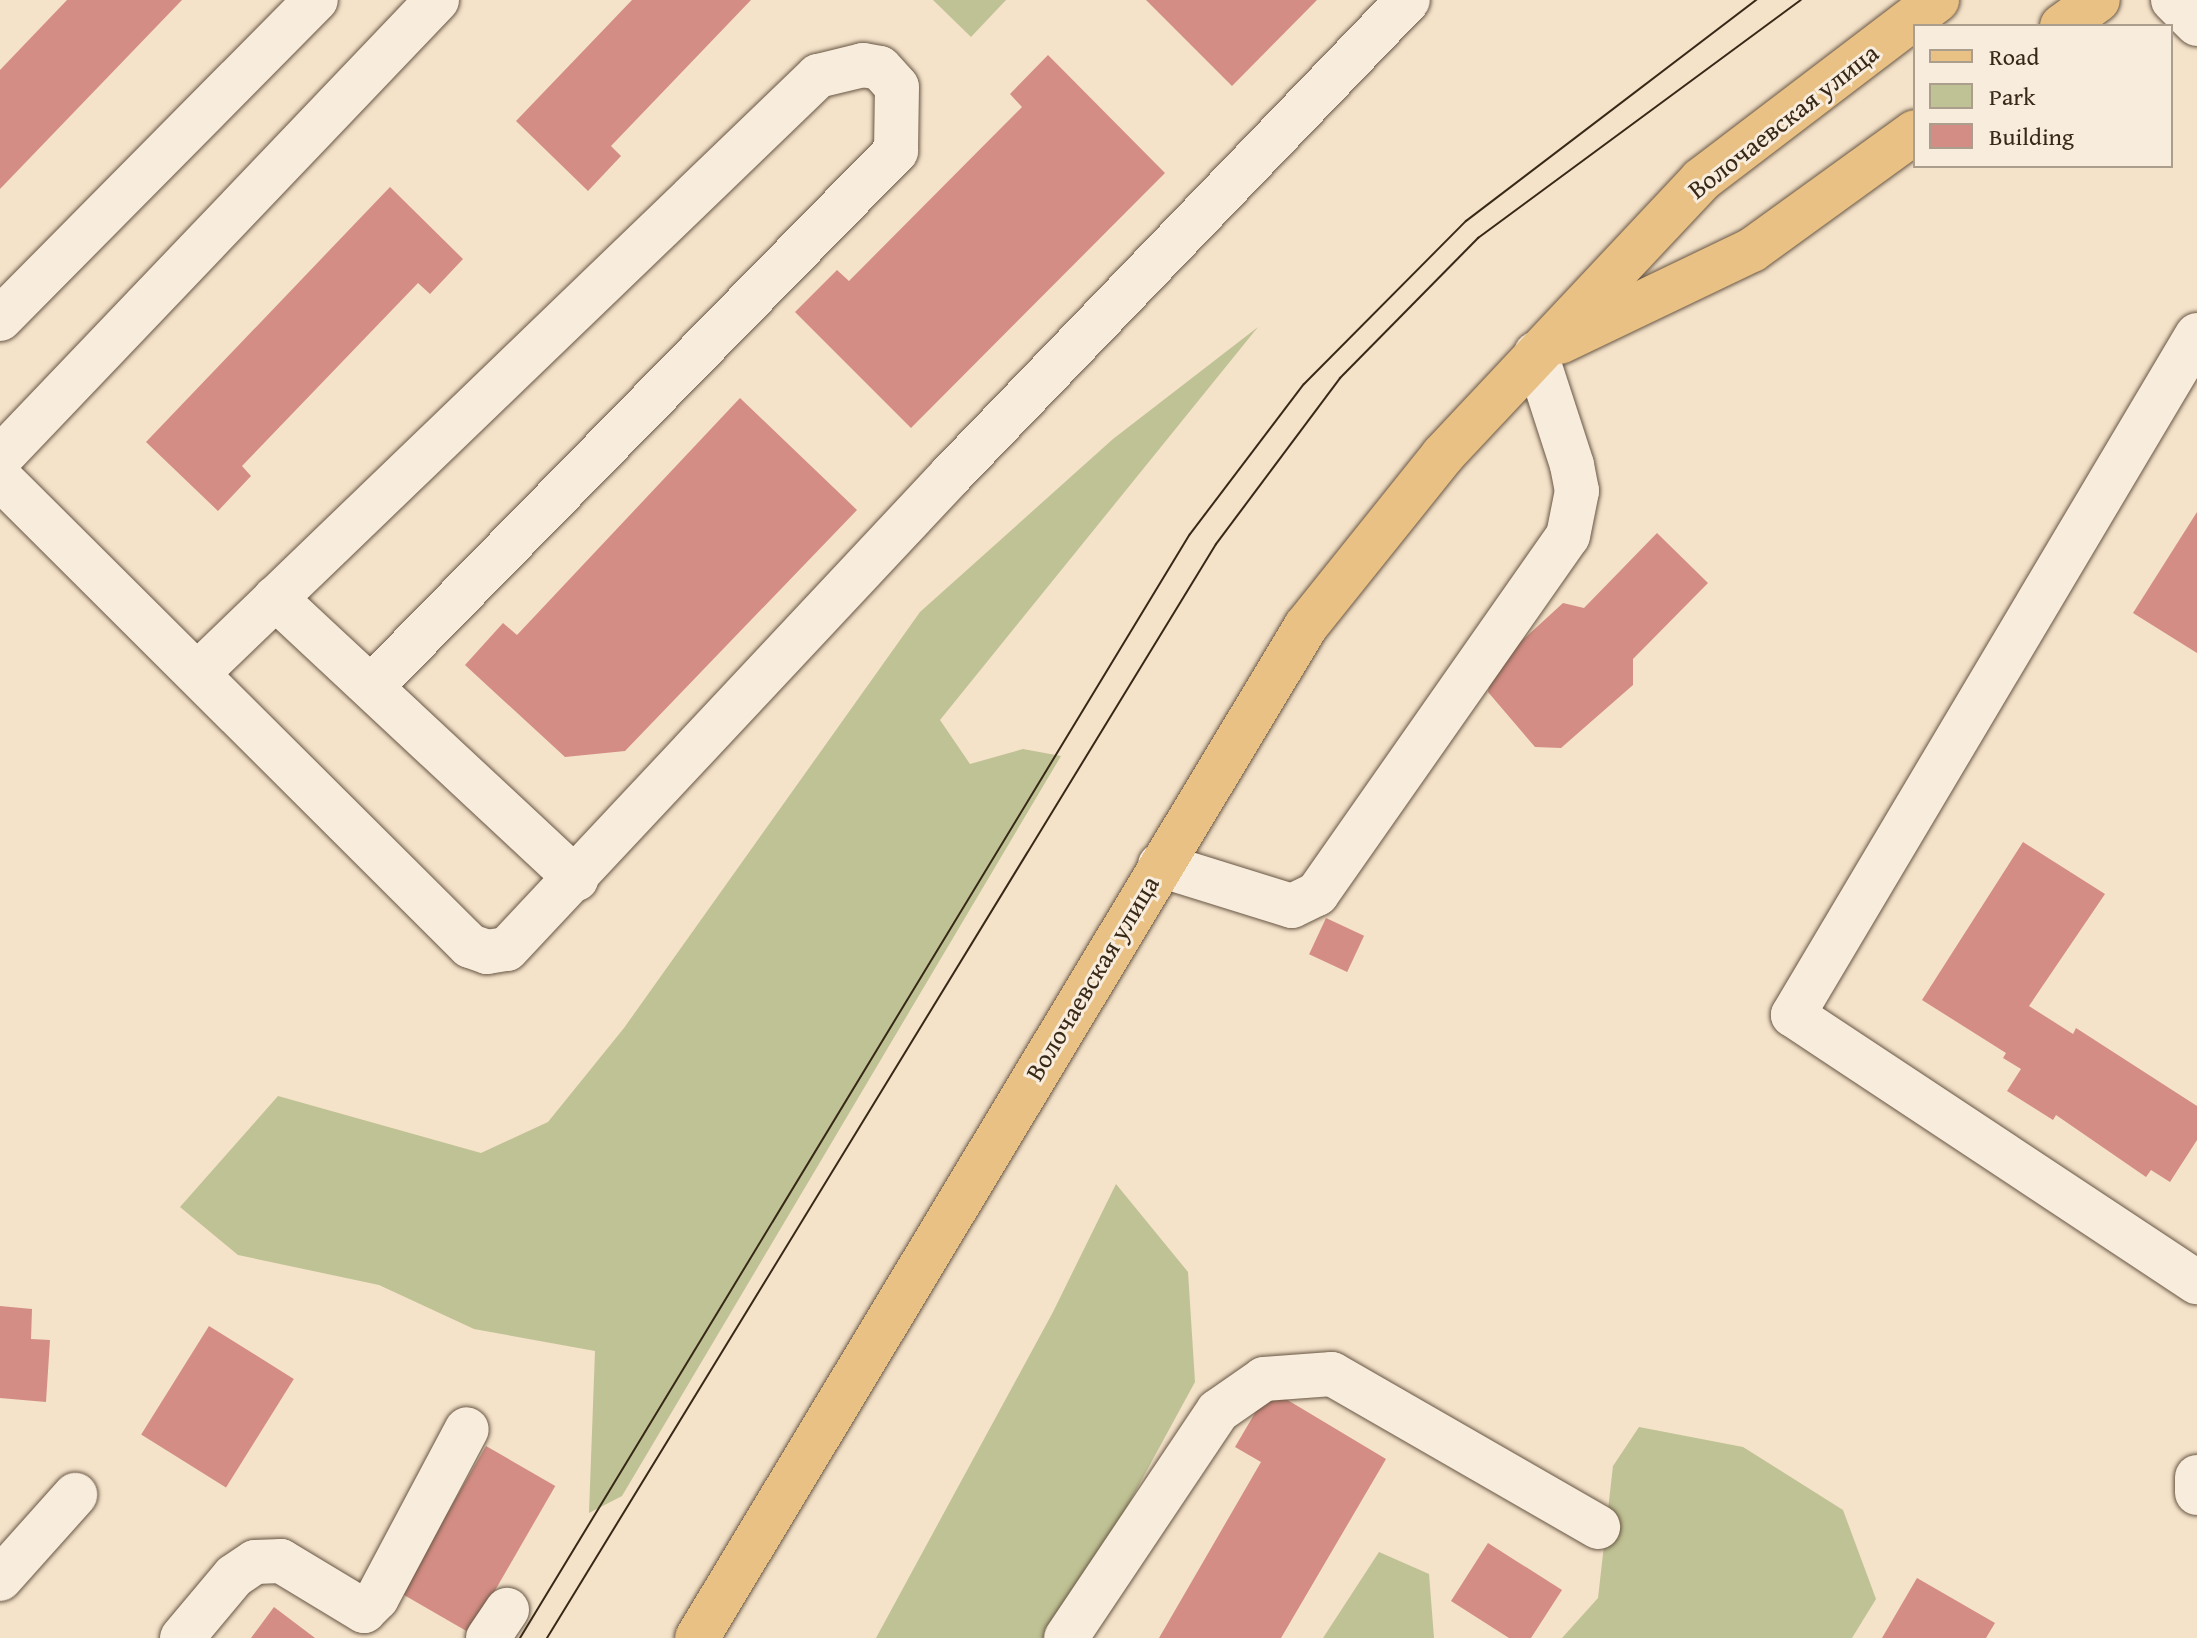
<!DOCTYPE html>
<html>
<head>
<meta charset="utf-8">
<style>
	body { margin:0 }
	#map { position:relative; width:2197px; height:1638px; overflow:hidden; background:#f4e2c9; font-family:"Gentium Book Plus",serif }
	div>[style] { position:absolute }
	.green>* { inset:0; background:#bfc294 }
	.building>* { inset:0; background:#d48d84; transform-origin:0 0 }
	.roads { filter:drop-shadow(0 0 2px #675644) drop-shadow(0 0 2px #675644) }
	.minor>* { height:44px; margin:-22px; padding:0 22px; transform-origin:22px; border-radius:22px; background:#f8ecdc }
	.major>* { height:44px; margin:-22px; padding:0 22px; transform-origin:22px; border-radius:22px; background:#eac184 }
	.tram>* { height:2px; margin:-1px; padding:0 1px; transform-origin:1px; border-radius:1px; background:#382817 }
	span { translate:-50% -50%; white-space:nowrap; text-align:center; line-height:1.15; -webkit-text-stroke:6px #f8ecdc; paint-order:stroke }
	.street-label { font-size:26px; color:#382817 }
	.legend { position:absolute; left:1913px; top:24px; width:260px; height:144px; box-sizing:border-box; background:#f8ecdc; border:2px solid #ab9e8d; margin:0; padding:10px 14px; list-style:none; font-size:24px; color:#382817 }
	.legend li { display:flex; align-items:center; gap:16px; height:40px }
	.legend b { width:40px; border:2px solid #ab9e8d }
</style>
</head>
<body>
<div id="map">
	<div class="green">
		<div style="clip-path:polygon(933px 0,1006px 0,971px 37px)"></div>
		<div style="clip-path:polygon(1258px 327px,940px 720px,970px 764px,1023px 749px,1061px 756px,622px 1496px,589px 1513px,595px 1351px,474px 1329px,379px 1285px,238px 1255px,180px 1207px,278px 1096px,481px 1153px,548px 1122px,624px 1028px,920px 612px,1113px 439px)"></div>
		<div style="clip-path:polygon(1116px 1184px,1188px 1272px,1195px 1382px,1116px 1527px,1046px 1638px,876px 1638px,1053px 1312px)"></div>
		<div style="clip-path:polygon(1639px 1427px,1743px 1447px,1843px 1510px,1876px 1599px,1852px 1638px,1562px 1638px,1598px 1598px,1613px 1466px)"></div>
		<div style="clip-path:polygon(1379px 1552px,1429px 1574px,1434px 1638px,1323px 1638px)"></div>
	</div>
	<div class="building">
		<div style="clip-path:polygon(67px 0,182px 0,0 189px,0 70px)"></div>
		<div style="clip-path:polygon(632px 0,751px 0,611px 146px,621px 156px,588px 191px,516px 121px)"></div>
		<div style="clip-path:polygon(1146px 0,1317px 0,1232px 86px)"></div>
		<div style="clip-path:polygon(1048px 55px,1165px 173px,911px 428px,795px 312px,837px 270px,849px 281px,1022px 107px,1010px 94px)"></div>
		<div style="clip-path:polygon(390px 187px,463px 259px,430px 294px,418px 283px,242px 466px,251px 476px,218px 511px,146px 442px)"></div>
		<div style="clip-path:polygon(740px 398px,857px 510px,625px 751px,565px 757px,465px 665px,503px 623px,517px 635px)"></div>
		<div style="clip-path:polygon(2197px 512px,2197px 653px,2133px 613px)"></div>
		<div style="clip-path:polygon(1657px 533px,1708px 583px,1633px 659px,1633px 685px,1561px 748px,1535px 747px,1488px 692px,1493px 667px,1563px 603px,1584px 608px)"></div>
		<div style="clip-path:polygon(2023px 842px,2105px 894px,2029px 1006px,2073px 1034px,2076px 1028px,2197px 1106px,2197px 1140px,2170px 1182px,2151px 1170px,2146px 1177px,2056px 1115px,2053px 1120px,2007px 1091px,2021px 1069px,2003px 1058px,2006px 1053px,1922px 1000px)"></div>
		<div style="left:1326px;top:918px;width:42px;height:40px;rotate:25deg"></div>
		<div style="clip-path:polygon(0 1306px,32px 1309px,31px 1339px,50px 1340px,46px 1402px,0 1398px)"></div>
		<div style="left:209px;top:1326px;width:100px;height:128px;rotate:32deg"></div>
		<div style="clip-path:polygon(1269px 1389px,1386px 1459px,1281px 1638px,1159px 1638px,1261px 1462px,1235px 1447px)"></div>
		<div style="left:486px;top:1446px;width:80px;height:170px;rotate:30deg"></div>
		<div style="clip-path:polygon(1488px 1543px,1562px 1590px,1531px 1638px,1509px 1638px,1451px 1601px)"></div>
		<div style="clip-path:polygon(1917px 1578px,1995px 1623px,1986px 1638px,1882px 1638px)"></div>
		<div style="clip-path:polygon(274px 1607px,315px 1638px,251px 1638px)"></div>
	</div>
	<div class="roads">
		<div class="minor">
			<div style="left:2173px;top:0;width:34px;rotate:45deg"></div>
			<div style="left:0;top:319px;width:449px;rotate:-45.3deg"></div>
			<div style="left:2197px;top:335px;width:791px;rotate:120.72deg"></div>
			<div style="left:1793px;top:1015px;width:484px;rotate:33.5deg"></div>
			<div style="left:0;top:458px;width:633px;rotate:-46.34deg"></div>
			<div style="left:0;top:478px;width:663px;rotate:44.88deg"></div>
			<div style="left:470px;top:946px;width:18px;rotate:19deg"></div>
			<div style="left:487px;top:952px;width:20px;rotate:-9deg"></div>
			<div style="left:507px;top:949px;width:649px;rotate:-46.87deg"></div>
			<div style="left:951px;top:475px;width:659px;rotate:-46.11deg"></div>
			<div style="left:275px;top:598px;width:412px;rotate:43deg"></div>
			<div style="left:198px;top:673px;width:861px;rotate:-43.92deg"></div>
			<div style="left:818px;top:76px;width:46px;rotate:-13.7deg"></div>
			<div style="left:863px;top:65px;width:17px;rotate:10deg"></div>
			<div style="left:880px;top:68px;width:25px;rotate:48deg"></div>
			<div style="left:897px;top:87px;width:64px;rotate:90.9deg"></div>
			<div style="left:896px;top:151px;width:750px;rotate:134.41deg"></div>
			<div style="left:1160px;top:865px;width:138px;rotate:17.3deg"></div>
			<div style="left:1292px;top:906px;width:28px;rotate:-26deg"></div>
			<div style="left:1317px;top:894px;width:437px;rotate:-55deg"></div>
			<div style="left:1568px;top:536px;width:46px;rotate:-78.7deg"></div>
			<div style="left:1577px;top:491px;width:26px;rotate:-101deg"></div>
			<div style="left:1572px;top:465px;width:117px;rotate:-108deg"></div>
			<div style="left:2197px;top:1477px;width:16px;rotate:90deg"></div>
			<div style="left:0;top:1579px;width:113px;rotate:-48.2deg"></div>
			<div style="left:182px;top:1638px;width:81px;rotate:-50deg"></div>
			<div style="left:234px;top:1576px;width:25px;rotate:-34deg"></div>
			<div style="left:255px;top:1562px;width:26px;rotate:-2deg"></div>
			<div style="left:281px;top:1561px;width:97px;rotate:31.1deg"></div>
			<div style="left:364px;top:1611px;width:18px;rotate:-45deg"></div>
			<div style="left:377px;top:1598px;width:191px;rotate:-62deg"></div>
			<div style="left:488px;top:1638px;width:34px;rotate:-56deg"></div>
			<div style="left:1066px;top:1638px;width:273px;rotate:-56.2deg"></div>
			<div style="left:1218px;top:1411px;width:56px;rotate:-34.8deg"></div>
			<div style="left:1264px;top:1379px;width:68px;rotate:-4.2deg"></div>
			<div style="left:1332px;top:1374px;width:307px;rotate:29.9deg"></div>
		</div>
		<div class="major">
			<div style="left:2062px;top:26px;width:44px;rotate:-35.8deg"></div>
			<div style="left:1560px;top:342px;width:213px;rotate:-25.6deg"></div>
			<div style="left:1752px;top:250px;width:201px;rotate:-35.9deg"></div>
			<div style="left:697px;top:1638px;width:1181px;rotate:-58.96deg"></div>
			<div style="left:1306px;top:626px;width:219px;rotate:-51.3deg"></div>
			<div style="left:1443px;top:455px;width:377px;rotate:-46.8deg"></div>
			<div style="left:1701px;top:180px;width:297px;rotate:-37.3deg"></div>
		</div>
	</div>
	<div class="tram">
		<div style="left:520px;top:1638px;width:1291px;rotate:-58.75deg"></div>
		<div style="left:1190px;top:534px;width:188px;rotate:-52.8deg"></div>
		<div style="left:1304px;top:384px;width:230px;rotate:-45.2deg"></div>
		<div style="left:1466px;top:221px;width:365px;rotate:-37.3deg"></div>
		<div style="left:547px;top:1638px;width:1282px;rotate:-58.55deg"></div>
		<div style="left:1216px;top:544px;width:207px;rotate:-53.2deg"></div>
		<div style="left:1340px;top:378px;width:197px;rotate:-45.4deg"></div>
		<div style="left:1478px;top:238px;width:401px;rotate:-36.4deg"></div>
	</div>
	<div class="street-label">
		<span style="left:1783px;top:121px;rotate:-38deg">Волочаевская улица</span>
		<span style="left:1092px;top:978px;rotate:-59deg">Волочаевская улица</span>
	</div>
	<ul class="legend">
	<li><b style="height:10px;background:#eac184"></b>Road</li>
	<li><b style="height:22px;background:#bfc294"></b>Park</li>
	<li><b style="height:22px;background:#d48d84"></b>Building</li>
	</ul>
</div>
</body>
</html>
